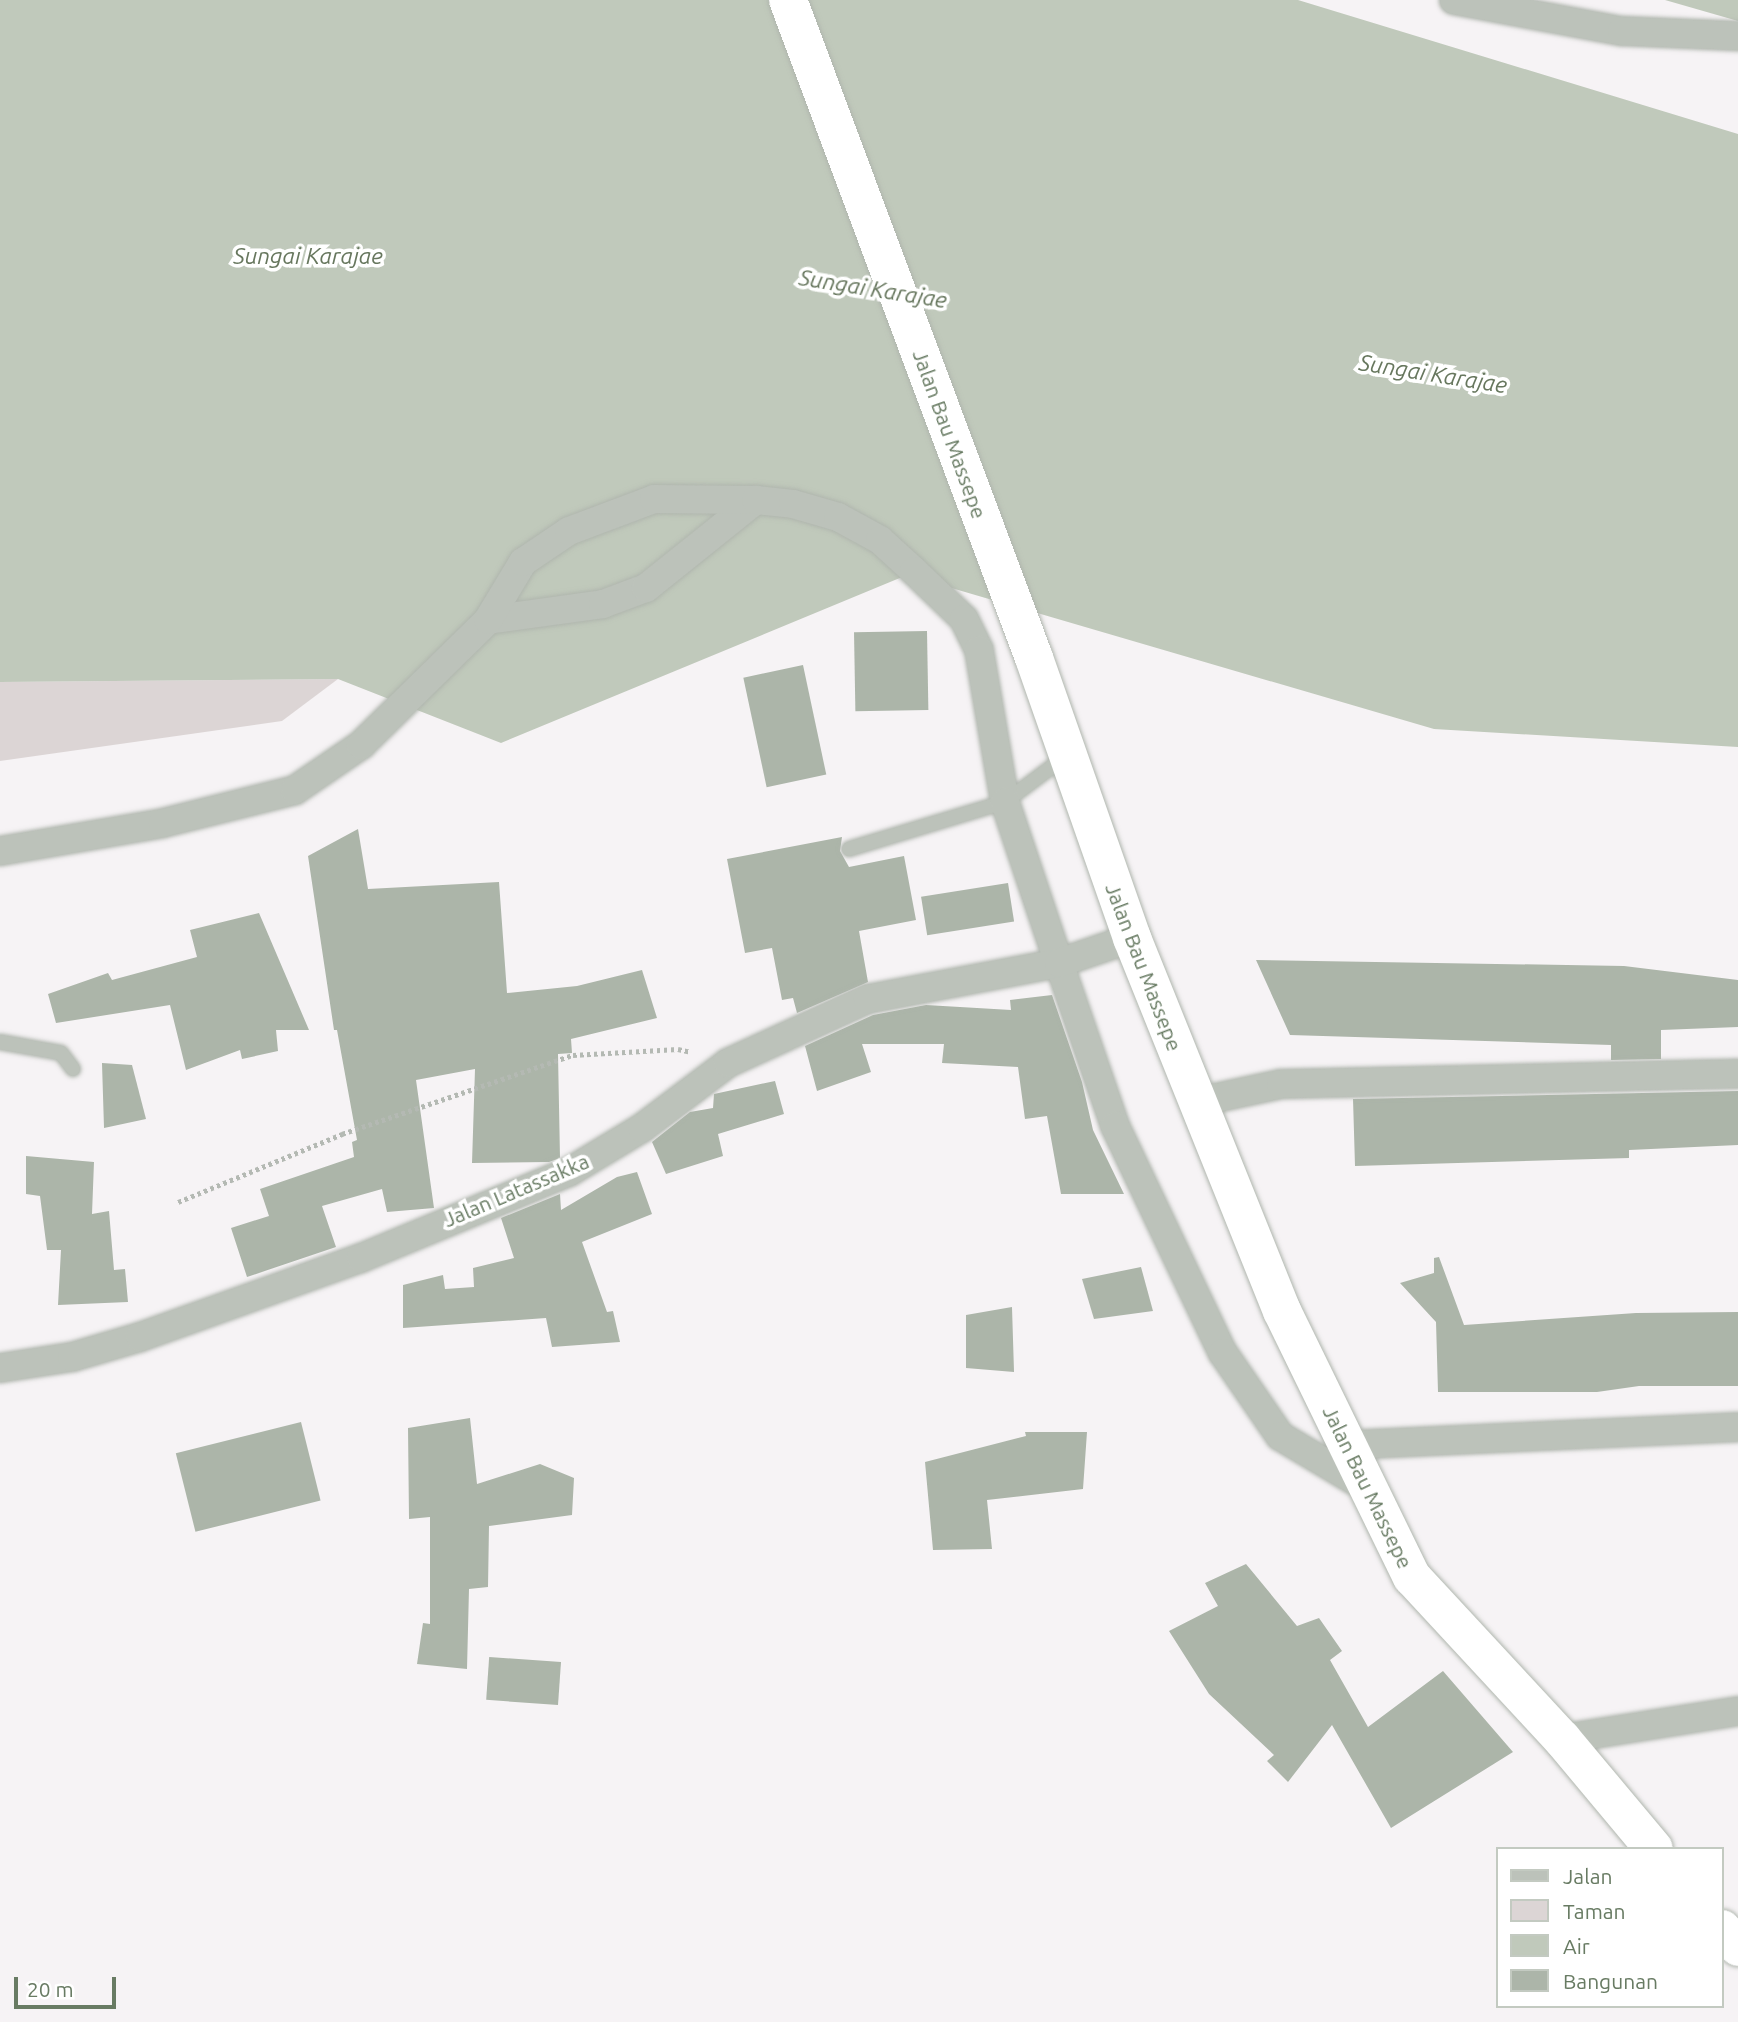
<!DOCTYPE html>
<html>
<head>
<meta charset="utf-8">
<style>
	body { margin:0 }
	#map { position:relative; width:1738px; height:2022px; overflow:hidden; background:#f6f3f5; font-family:Ubuntu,sans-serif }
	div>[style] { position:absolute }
	.green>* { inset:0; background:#dcd5d5 }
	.water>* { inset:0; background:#c0c9bb }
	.building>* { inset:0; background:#acb5a9; transform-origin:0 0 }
	.path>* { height:4.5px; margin-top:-2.25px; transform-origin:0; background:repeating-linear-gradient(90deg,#b4b9b3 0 3.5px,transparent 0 7px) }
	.roads { filter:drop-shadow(0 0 2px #b0b6ae) drop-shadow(0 0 2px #b0b6ae) }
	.service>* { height:14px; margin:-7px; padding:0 7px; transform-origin:7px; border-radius:7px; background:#bcc2ba }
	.minor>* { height:28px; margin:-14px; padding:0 14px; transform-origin:14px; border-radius:14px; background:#bcc2ba }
	.trunk>* { height:38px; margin:-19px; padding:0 19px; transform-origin:19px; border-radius:19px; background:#fff }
	span { translate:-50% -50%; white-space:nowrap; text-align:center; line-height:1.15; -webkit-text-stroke:7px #fff; paint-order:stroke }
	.street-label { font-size:21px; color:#687b63 }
	.water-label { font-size:23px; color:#67775e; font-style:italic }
	.legend { position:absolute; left:1496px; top:1847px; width:228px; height:161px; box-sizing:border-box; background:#fff; border:2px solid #c3cac1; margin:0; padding:9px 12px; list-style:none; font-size:21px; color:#687b63 }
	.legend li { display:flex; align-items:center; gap:14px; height:35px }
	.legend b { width:35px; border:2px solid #c3cac1 }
	.scale { position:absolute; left:14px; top:1977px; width:102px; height:32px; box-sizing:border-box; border:4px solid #687b63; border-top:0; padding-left:9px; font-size:21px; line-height:24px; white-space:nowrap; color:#687b63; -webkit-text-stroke:5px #fff; paint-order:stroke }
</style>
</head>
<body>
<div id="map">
	<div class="green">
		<div style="clip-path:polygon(338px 679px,282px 721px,0 761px,0 682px)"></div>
	</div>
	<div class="water">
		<div style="clip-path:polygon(0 0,1298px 0,1738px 134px,1738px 747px,1434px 729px,907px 575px,501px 743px,338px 679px,0 682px)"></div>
		<div style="clip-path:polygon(1665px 0,1738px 0,1738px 21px)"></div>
	</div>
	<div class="building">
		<div style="left:927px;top:631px;width:79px;height:73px;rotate:89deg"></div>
		<div style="left:803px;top:665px;width:112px;height:61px;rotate:78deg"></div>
		<div style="clip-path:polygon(358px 829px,368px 889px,499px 882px,507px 993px,577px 986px,642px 970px,657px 1018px,571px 1039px,572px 1053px,558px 1054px,560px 1158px,549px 1162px,472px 1163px,475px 1069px,416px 1080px,434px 1208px,387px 1212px,382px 1189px,322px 1206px,336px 1247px,247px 1277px,231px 1228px,269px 1216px,260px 1189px,354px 1157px,352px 1142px,357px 1140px,337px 1030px,334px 1030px,308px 856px)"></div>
		<div style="clip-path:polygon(842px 837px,840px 851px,849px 867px,904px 856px,916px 920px,859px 931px,868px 982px,797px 1013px,793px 998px,782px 1000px,772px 948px,745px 953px,727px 859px)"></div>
		<div style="left:1008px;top:883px;width:39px;height:88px;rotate:81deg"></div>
		<div style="clip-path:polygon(259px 913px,309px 1030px,276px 1030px,278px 1051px,242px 1059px,240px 1050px,186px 1070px,170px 1005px,56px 1023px,48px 994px,108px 973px,112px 980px,197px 957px,190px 930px)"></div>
		<div style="clip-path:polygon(1256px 960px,1624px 966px,1738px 980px,1738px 1027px,1661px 1030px,1661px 1059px,1611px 1060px,1611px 1045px,1290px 1035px)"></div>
		<div style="clip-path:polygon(1052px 995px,1082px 1082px,1093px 1130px,1124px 1194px,1061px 1194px,1047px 1116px,1025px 1119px,1018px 1067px,942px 1063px,944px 1044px,862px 1044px,871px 1072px,817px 1091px,805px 1046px,873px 1015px,926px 1005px,1011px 1010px,1010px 1000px)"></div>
		<div style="clip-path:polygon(102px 1063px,132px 1065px,146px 1119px,104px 1128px)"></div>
		<div style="clip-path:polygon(775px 1081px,784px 1114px,718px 1134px,723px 1156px,666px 1174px,652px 1142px,657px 1138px,690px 1112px,713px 1108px,714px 1094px)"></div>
		<div style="clip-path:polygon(1738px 1091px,1738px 1145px,1629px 1150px,1629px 1158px,1355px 1166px,1353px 1099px)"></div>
		<div style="clip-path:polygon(26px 1156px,94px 1162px,92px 1214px,109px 1211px,114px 1270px,125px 1269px,128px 1302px,58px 1305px,61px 1250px,47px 1250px,40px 1196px,26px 1194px)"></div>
		<div style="clip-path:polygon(637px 1172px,652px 1214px,582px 1242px,607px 1312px,613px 1311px,620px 1342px,552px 1347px,546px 1318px,403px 1328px,403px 1285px,443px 1275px,445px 1289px,474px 1287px,473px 1268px,514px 1258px,501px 1218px,560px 1194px,561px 1210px,617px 1177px)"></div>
		<div style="clip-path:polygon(1439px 1257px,1464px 1325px,1636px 1313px,1738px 1312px,1738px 1386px,1639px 1386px,1597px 1392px,1438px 1392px,1436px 1322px,1400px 1283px,1434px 1273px,1434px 1258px)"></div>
		<div style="clip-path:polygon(1141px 1267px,1153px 1311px,1094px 1319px,1082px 1279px)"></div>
		<div style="clip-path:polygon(1012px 1307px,1014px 1372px,966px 1368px,966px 1315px)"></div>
		<div style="clip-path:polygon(470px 1418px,477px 1484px,540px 1464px,574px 1478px,572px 1515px,489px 1526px,488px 1587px,469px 1589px,467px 1669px,417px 1664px,423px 1623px,430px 1624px,430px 1517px,409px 1519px,408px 1428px)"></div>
		<div style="left:301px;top:1422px;width:81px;height:129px;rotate:76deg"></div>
		<div style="clip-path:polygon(1025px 1432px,1087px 1432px,1083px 1489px,987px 1500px,992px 1549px,933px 1550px,925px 1462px,1026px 1436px)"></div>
		<div style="clip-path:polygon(1246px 1564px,1297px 1626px,1319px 1618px,1342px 1651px,1330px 1660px,1368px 1727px,1443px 1671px,1513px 1752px,1391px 1828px,1332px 1725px,1288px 1782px,1267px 1761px,1274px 1755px,1209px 1694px,1169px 1631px,1218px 1606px,1205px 1583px)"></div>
		<div style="left:561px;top:1662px;width:43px;height:72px;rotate:94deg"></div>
	</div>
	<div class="path">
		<div style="left:178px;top:1202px;width:178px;rotate:-22.5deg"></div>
		<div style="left:342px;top:1134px;width:244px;rotate:-18.9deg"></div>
		<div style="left:573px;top:1055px;width:105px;rotate:-3.3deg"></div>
		<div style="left:678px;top:1049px;width:13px;rotate:13deg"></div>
	</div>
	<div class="roads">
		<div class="service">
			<div style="left:849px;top:849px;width:163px;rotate:-16.8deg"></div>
			<div style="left:1005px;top:802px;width:75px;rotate:-36.9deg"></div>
			<div style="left:0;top:1042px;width:62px;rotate:10.2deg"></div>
			<div style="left:61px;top:1053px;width:20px;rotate:53deg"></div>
		</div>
		<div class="minor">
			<div style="left:1454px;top:0;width:171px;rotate:10.5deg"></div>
			<div style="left:1622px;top:31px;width:116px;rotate:2.5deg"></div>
			<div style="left:488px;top:620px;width:116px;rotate:-7.9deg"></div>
			<div style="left:603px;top:604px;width:46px;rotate:-20.4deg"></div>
			<div style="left:646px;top:588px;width:141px;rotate:-38.7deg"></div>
			<div style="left:0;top:851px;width:165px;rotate:-9.7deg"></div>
			<div style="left:163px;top:823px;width:136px;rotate:-14deg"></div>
			<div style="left:295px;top:790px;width:80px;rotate:-34.3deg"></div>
			<div style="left:361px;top:745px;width:178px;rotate:-44.5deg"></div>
			<div style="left:488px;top:620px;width:68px;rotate:-58.9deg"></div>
			<div style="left:523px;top:562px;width:55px;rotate:-34deg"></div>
			<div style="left:569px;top:531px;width:91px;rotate:-20.6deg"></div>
			<div style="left:654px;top:499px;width:102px;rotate:0.6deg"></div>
			<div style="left:756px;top:500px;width:37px;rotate:6deg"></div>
			<div style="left:793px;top:504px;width:47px;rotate:16.1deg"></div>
			<div style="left:838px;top:517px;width:48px;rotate:28.7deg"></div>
			<div style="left:880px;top:540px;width:46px;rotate:42.4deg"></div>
			<div style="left:914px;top:571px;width:69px;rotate:43.8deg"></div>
			<div style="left:964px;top:619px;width:34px;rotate:64deg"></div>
			<div style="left:979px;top:650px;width:154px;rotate:80.3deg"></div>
			<div style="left:1005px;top:802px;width:170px;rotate:71.5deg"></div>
			<div style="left:1059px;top:963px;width:172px;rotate:71deg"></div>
			<div style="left:1115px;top:1126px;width:251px;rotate:64.6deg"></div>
			<div style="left:1223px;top:1353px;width:101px;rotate:55.5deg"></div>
			<div style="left:1280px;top:1436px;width:104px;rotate:30.8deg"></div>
			<div style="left:1197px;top:1102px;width:86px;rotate:-12.1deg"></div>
			<div style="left:1281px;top:1084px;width:457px;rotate:-1.3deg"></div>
			<div style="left:0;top:1368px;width:73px;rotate:-8.7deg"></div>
			<div style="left:72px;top:1357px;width:71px;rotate:-16.4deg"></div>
			<div style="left:140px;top:1337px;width:235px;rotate:-19.7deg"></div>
			<div style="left:361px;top:1258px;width:225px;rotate:-22.5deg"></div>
			<div style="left:569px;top:1172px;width:85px;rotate:-31.1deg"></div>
			<div style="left:642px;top:1128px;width:108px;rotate:-37.1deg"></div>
			<div style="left:728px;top:1063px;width:154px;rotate:-24.6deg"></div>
			<div style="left:868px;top:999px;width:194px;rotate:-10.7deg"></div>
			<div style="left:1059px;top:963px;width:77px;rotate:-18.9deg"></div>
			<div style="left:1346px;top:1445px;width:392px;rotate:-2.6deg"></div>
			<div style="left:1562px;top:1739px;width:178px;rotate:-9deg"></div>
		</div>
		<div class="trunk">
			<div style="left:788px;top:0;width:702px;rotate:69.5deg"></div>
			<div style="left:1034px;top:658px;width:297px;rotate:70.7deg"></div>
			<div style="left:1132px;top:938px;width:402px;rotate:68.1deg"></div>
			<div style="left:1282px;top:1311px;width:296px;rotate:64deg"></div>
			<div style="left:1412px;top:1577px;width:221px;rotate:47.2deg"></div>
			<div style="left:1562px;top:1739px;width:143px;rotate:50.1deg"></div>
			<div style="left:1722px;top:1929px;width:24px;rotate:48deg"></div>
		</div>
	</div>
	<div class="street-label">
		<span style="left:950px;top:434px;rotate:70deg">Jalan Bau Massepe</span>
		<span style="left:1144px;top:967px;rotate:69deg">Jalan Bau Massepe</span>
		<span style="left:516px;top:1190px;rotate:-23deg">Jalan Latassakka</span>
		<span style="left:1368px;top:1487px;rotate:64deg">Jalan Bau Massepe</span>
	</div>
	<div class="water-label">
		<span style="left:308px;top:256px">Sungai Karajae</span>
		<span style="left:873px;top:289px;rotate:9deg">Sungai Karajae</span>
		<span style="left:1433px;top:374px;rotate:9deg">Sungai Karajae</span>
	</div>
	<ul class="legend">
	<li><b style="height:9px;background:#bcc2ba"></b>Jalan</li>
	<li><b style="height:19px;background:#dcd5d5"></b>Taman</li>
	<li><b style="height:19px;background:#c0c9bb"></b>Air</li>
	<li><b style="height:19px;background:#acb5a9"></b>Bangunan</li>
	</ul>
	<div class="scale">20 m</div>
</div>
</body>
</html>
